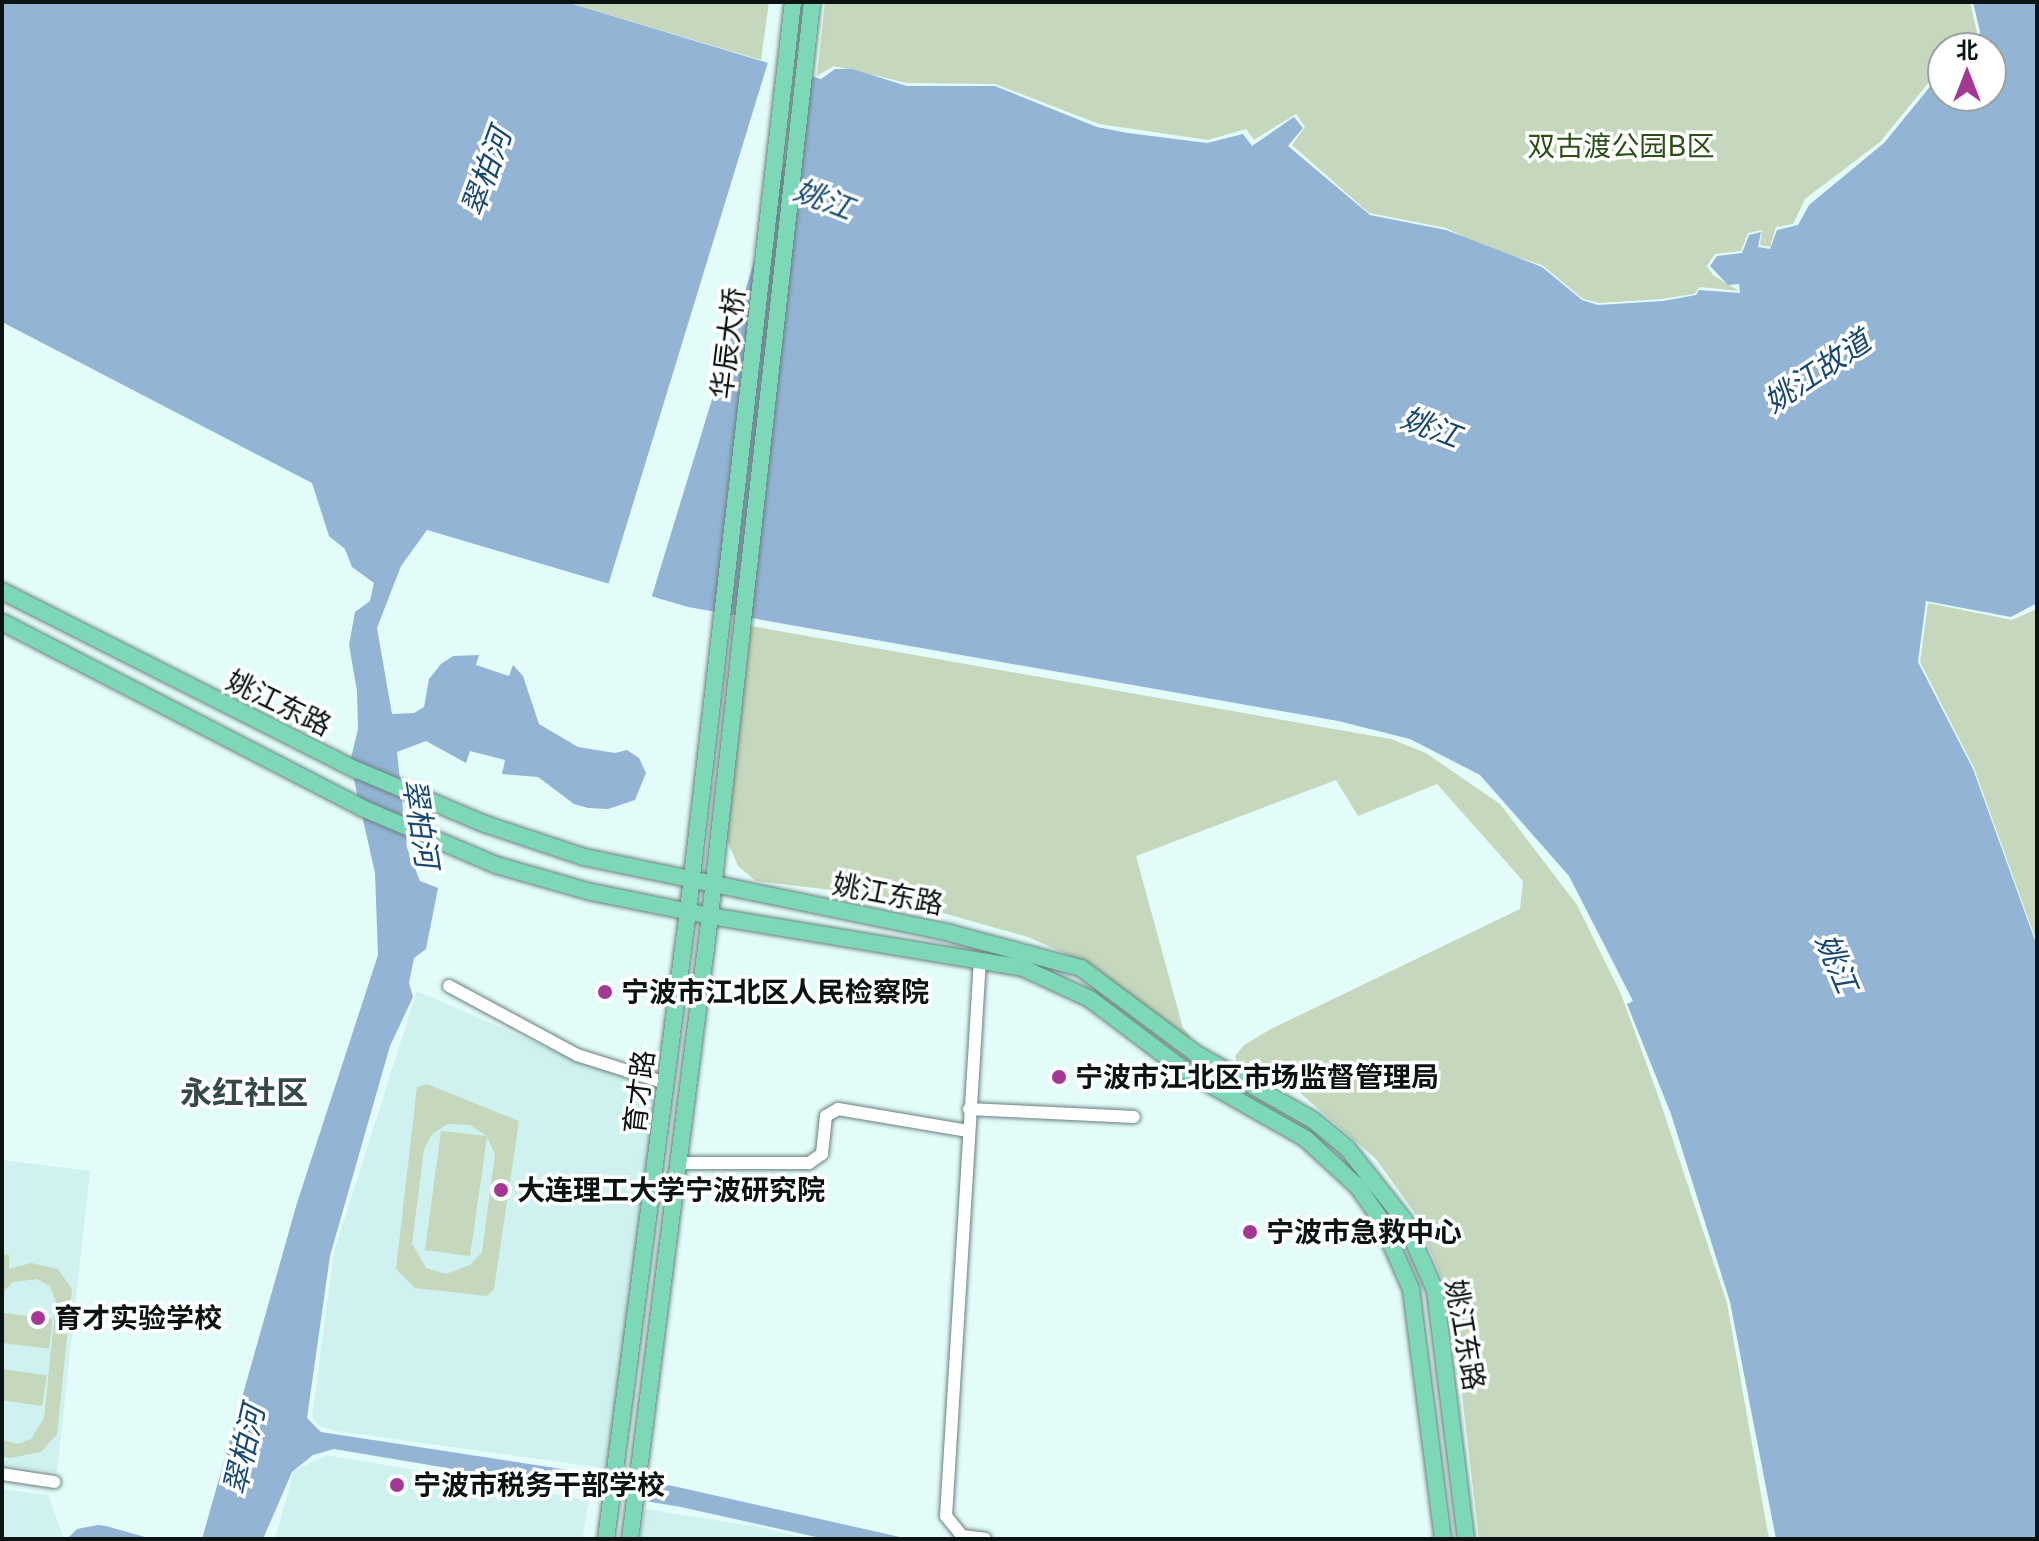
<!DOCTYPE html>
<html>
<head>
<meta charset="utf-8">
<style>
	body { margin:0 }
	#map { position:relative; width:2039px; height:1541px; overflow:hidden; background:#e3fcfa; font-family:"Public Sans","Noto Sans SC",sans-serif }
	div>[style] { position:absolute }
	.built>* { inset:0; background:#cff1ef }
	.green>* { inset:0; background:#c5d7bc; transform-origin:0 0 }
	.water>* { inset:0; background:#93b4d5 }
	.pier>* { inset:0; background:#e3fcfa; transform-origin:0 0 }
	.roads { filter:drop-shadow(0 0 2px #69807e) drop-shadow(0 0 2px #69807e) }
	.minor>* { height:12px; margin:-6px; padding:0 6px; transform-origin:6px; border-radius:6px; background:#fff }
	.major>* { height:16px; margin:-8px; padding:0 8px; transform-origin:8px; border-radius:8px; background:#7dd8b8 }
	.dots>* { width:22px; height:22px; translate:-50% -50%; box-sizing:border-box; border:4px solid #fff; border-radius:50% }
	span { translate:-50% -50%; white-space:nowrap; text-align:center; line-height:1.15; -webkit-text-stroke:7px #fff; paint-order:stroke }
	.park-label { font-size:28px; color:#2e4e18 }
	.street-label { font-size:28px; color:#0b1313 }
	.poi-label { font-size:28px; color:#0b1313; font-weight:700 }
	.left { translate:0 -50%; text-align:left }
	.water-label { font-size:30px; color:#174974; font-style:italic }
	.quarter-label { font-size:32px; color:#344948; font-weight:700 }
	.frame { position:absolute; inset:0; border:4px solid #0b1313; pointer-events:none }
	.north { position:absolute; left:1927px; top:32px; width:80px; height:80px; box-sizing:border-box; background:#fff; border:2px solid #9da1a1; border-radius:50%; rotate:0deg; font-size:22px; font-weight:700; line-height:32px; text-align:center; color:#0b1313 }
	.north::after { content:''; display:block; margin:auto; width:28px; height:36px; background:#a53795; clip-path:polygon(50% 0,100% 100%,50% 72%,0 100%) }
</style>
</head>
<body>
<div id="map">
	<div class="built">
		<div style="clip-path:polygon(417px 991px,575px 1060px,662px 1083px,611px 1469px,336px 1431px,318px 1425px,312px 1417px,334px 1252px)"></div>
		<div style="clip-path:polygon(2px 1160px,90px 1171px,57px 1472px,2px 1465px)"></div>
		<div style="clip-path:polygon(326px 1455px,589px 1500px,582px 1539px,275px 1539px,294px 1471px)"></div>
		<div style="clip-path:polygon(2px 1489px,48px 1495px,64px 1539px,2px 1539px)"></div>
		<div style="clip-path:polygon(645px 1509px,764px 1528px,809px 1539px,640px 1539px)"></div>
	</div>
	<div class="green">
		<div style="clip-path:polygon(566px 2px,769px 2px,761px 60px)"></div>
		<div style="clip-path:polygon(825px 2px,1970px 2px,1977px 32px,1970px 48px,1943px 48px,1943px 65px,1880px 142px,1805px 199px,1793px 224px,1776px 227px,1770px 247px,1760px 245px,1762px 230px,1748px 233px,1741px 251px,1715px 254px,1707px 266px,1713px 275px,1739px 291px,1700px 287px,1694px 294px,1662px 299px,1599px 303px,1583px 299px,1542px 265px,1483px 247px,1446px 228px,1369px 213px,1292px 145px,1305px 127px,1296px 114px,1254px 140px,1246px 129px,1208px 140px,1099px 124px,995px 84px,907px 83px,834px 66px,817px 76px)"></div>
		<div style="clip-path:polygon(1928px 603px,2012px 620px,2037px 609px,2037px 943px,1974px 768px,1920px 662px)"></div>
		<div style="clip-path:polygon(751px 626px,1391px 739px,1426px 753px,1500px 804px,1577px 905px,1621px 994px,1660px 1101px,1727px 1303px,1769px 1539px,1479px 1539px,1454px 1327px,1443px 1281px,1414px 1212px,1376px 1159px,1299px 1092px,1237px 1063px,1235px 1056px,1244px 1045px,1271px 1029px,1520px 909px,1523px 881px,1437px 784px,1358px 816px,1336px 780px,1136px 856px,1183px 1028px,1191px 1037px,1186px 1041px,1093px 966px,1028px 937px,883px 896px,756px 881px,738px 866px,727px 840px)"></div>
		<div style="clip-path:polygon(evenodd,427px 1084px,519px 1121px,494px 1289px,487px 1296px,415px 1288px,396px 1269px,417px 1087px,427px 1084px,448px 1124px,470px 1125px,487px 1136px,441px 1131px,425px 1250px,470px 1256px,487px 1137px,495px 1154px,482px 1252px,470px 1265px,446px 1274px,426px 1268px,412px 1244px,424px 1149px,432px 1134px,448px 1124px)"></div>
		<div style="clip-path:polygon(2px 1254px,9px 1255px,9px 1269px,31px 1263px,58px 1269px,72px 1289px,57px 1434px,41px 1452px,10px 1458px,2px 1457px,2px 1440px,18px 1444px,31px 1439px,44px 1418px,56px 1302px,50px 1286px,37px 1279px,13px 1282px,2px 1293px)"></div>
		<div style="left:4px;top:1313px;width:49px;height:30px;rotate:7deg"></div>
		<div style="left:2px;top:1369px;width:45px;height:31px;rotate:8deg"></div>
	</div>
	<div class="water">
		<div style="clip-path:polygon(2px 2px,566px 2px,821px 79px,835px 69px,852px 69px,907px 86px,995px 86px,1097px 127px,1128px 133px,1207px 143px,1243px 134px,1252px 146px,1294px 117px,1303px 128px,1288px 146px,1370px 215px,1446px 230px,1542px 267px,1582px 300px,1598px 305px,1663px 301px,1696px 295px,1699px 290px,1740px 293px,1739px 284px,1728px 285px,1710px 266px,1717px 256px,1742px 253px,1749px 235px,1761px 232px,1758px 247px,1770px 249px,1777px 230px,1798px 225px,1809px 205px,1884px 143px,1942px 72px,1943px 96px,1991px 96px,1991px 48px,1973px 48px,1980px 32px,1973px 2px,2037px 2px,2037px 603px,2011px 617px,1926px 601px,1918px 662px,1973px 769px,2037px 946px,2037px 1539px,1776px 1539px,1730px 1302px,1671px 1114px,1627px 1004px,1633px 1001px,1569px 876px,1480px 775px,1410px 739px,1338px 721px,688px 607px,427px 530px,401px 566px,377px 628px,392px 714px,414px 713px,424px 707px,429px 679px,441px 664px,453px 656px,479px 655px,476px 665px,509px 676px,513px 665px,523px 676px,539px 724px,578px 747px,615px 753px,627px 750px,639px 758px,646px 773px,635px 800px,608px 809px,588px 808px,574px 804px,538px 777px,502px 774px,505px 760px,470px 751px,466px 763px,426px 741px,397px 752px,407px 848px,420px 881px,438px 888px,426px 949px,414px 958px,409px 983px,413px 997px,390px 1046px,330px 1256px,307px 1418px,321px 1432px,673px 1486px,909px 1539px,825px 1539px,681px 1507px,334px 1449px,313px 1455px,292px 1472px,263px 1539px,202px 1539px,297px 1203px,378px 955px,375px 873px,350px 762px,358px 729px,357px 691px,349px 645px,355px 612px,370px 601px,374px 583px,352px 567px,345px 549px,329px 536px,312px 483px,2px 322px)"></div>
		<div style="clip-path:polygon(98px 1525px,106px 1526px,152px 1539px,67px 1539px,77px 1529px)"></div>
	</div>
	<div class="pier">
		<div style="left:769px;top:59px;width:45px;height:558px;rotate:17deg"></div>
	</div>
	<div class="roads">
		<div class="minor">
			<div style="left:980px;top:959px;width:558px;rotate:93.49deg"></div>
			<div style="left:946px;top:1516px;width:26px;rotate:51deg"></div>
			<div style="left:962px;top:1536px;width:23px;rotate:7deg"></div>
			<div style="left:449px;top:986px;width:145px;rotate:28.3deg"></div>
			<div style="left:577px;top:1055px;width:93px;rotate:17.5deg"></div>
			<div style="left:969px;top:1109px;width:165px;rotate:2.8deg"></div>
			<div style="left:679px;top:1163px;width:130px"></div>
			<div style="left:809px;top:1163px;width:16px;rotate:-35deg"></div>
			<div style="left:822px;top:1154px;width:38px;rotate:-84deg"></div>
			<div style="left:826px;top:1116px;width:14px;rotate:-30deg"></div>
			<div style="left:838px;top:1109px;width:132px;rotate:9.6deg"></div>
			<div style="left:2px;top:1474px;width:53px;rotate:8.7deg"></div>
		</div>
		<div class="major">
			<div style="left:2px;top:591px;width:398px;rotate:26.8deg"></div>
			<div style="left:357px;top:770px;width:139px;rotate:22.9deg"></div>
			<div style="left:485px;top:824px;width:104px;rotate:18.4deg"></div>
			<div style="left:584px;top:857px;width:374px;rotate:11.7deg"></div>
			<div style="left:950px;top:933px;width:136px;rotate:15deg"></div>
			<div style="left:1081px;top:968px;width:142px;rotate:36.7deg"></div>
			<div style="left:1195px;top:1053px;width:136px;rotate:29.6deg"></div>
			<div style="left:1313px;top:1120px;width:44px;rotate:39.5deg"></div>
			<div style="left:1347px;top:1148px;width:92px;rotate:51.6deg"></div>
			<div style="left:1404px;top:1220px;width:77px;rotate:66.1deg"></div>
			<div style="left:1435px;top:1290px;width:251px;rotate:82.9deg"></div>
			<div style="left:2px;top:622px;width:405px;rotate:27.3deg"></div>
			<div style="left:362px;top:808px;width:146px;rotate:23deg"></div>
			<div style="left:496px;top:865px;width:99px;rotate:15.9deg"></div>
			<div style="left:591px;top:892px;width:121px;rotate:11.4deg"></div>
			<div style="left:710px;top:916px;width:317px;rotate:9.4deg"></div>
			<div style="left:1023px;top:968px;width:74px;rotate:24.8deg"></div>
			<div style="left:1090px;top:999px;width:116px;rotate:37deg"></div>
			<div style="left:1183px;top:1069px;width:142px;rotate:29.6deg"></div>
			<div style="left:1306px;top:1139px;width:71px;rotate:42.7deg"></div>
			<div style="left:1358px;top:1187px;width:39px;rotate:55deg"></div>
			<div style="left:1380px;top:1219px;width:77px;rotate:66.1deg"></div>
			<div style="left:1411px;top:1289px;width:252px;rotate:82.7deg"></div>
			<div style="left:606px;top:1539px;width:633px;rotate:-82.56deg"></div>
			<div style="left:688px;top:911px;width:915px;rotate:-83.41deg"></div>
			<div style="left:630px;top:1539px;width:628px;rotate:-82.68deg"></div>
			<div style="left:710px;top:916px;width:920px;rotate:-83.63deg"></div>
		</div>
	</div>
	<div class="dots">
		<div style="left:605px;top:992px;background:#a53795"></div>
		<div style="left:1059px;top:1077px;background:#a53795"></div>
		<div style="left:501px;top:1190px;background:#a53795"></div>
		<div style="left:1250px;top:1232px;background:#a53795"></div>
		<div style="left:38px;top:1318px;background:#a53795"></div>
		<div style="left:397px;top:1485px;background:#a53795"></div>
	</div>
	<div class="park-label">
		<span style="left:1621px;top:146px">双古渡公园B区</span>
	</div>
	<div class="street-label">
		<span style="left:728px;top:343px;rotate:-83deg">华辰大桥</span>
		<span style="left:279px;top:703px;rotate:26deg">姚江东路</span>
		<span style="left:888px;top:894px;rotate:11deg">姚江东路</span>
		<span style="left:639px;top:1092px;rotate:-83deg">育才路</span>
		<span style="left:1465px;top:1335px;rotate:80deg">姚江东路</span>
	</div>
	<div class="poi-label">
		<span class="left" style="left:621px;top:992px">宁波市江北区人民检察院</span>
		<span class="left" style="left:1075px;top:1077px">宁波市江北区市场监督管理局</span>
		<span class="left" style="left:517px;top:1190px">大连理工大学宁波研究院</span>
		<span class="left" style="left:1266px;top:1232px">宁波市急救中心</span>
		<span class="left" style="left:54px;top:1318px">育才实验学校</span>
		<span class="left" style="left:413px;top:1485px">宁波市税务干部学校</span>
	</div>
	<div class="water-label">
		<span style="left:486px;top:172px;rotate:-70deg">翠柏河</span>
		<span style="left:824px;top:199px;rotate:21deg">姚江</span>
		<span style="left:1817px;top:371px;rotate:-34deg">姚江故道</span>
		<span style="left:1431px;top:427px;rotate:21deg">姚江</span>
		<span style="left:421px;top:823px;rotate:81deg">翠柏河</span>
		<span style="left:1837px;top:963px;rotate:67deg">姚江</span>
		<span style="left:244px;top:1450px;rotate:-77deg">翠柏河</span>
	</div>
	<div class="quarter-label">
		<span style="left:244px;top:1093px">永红社区</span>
	</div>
	<div class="frame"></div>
	<div class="north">北</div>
</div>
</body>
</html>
